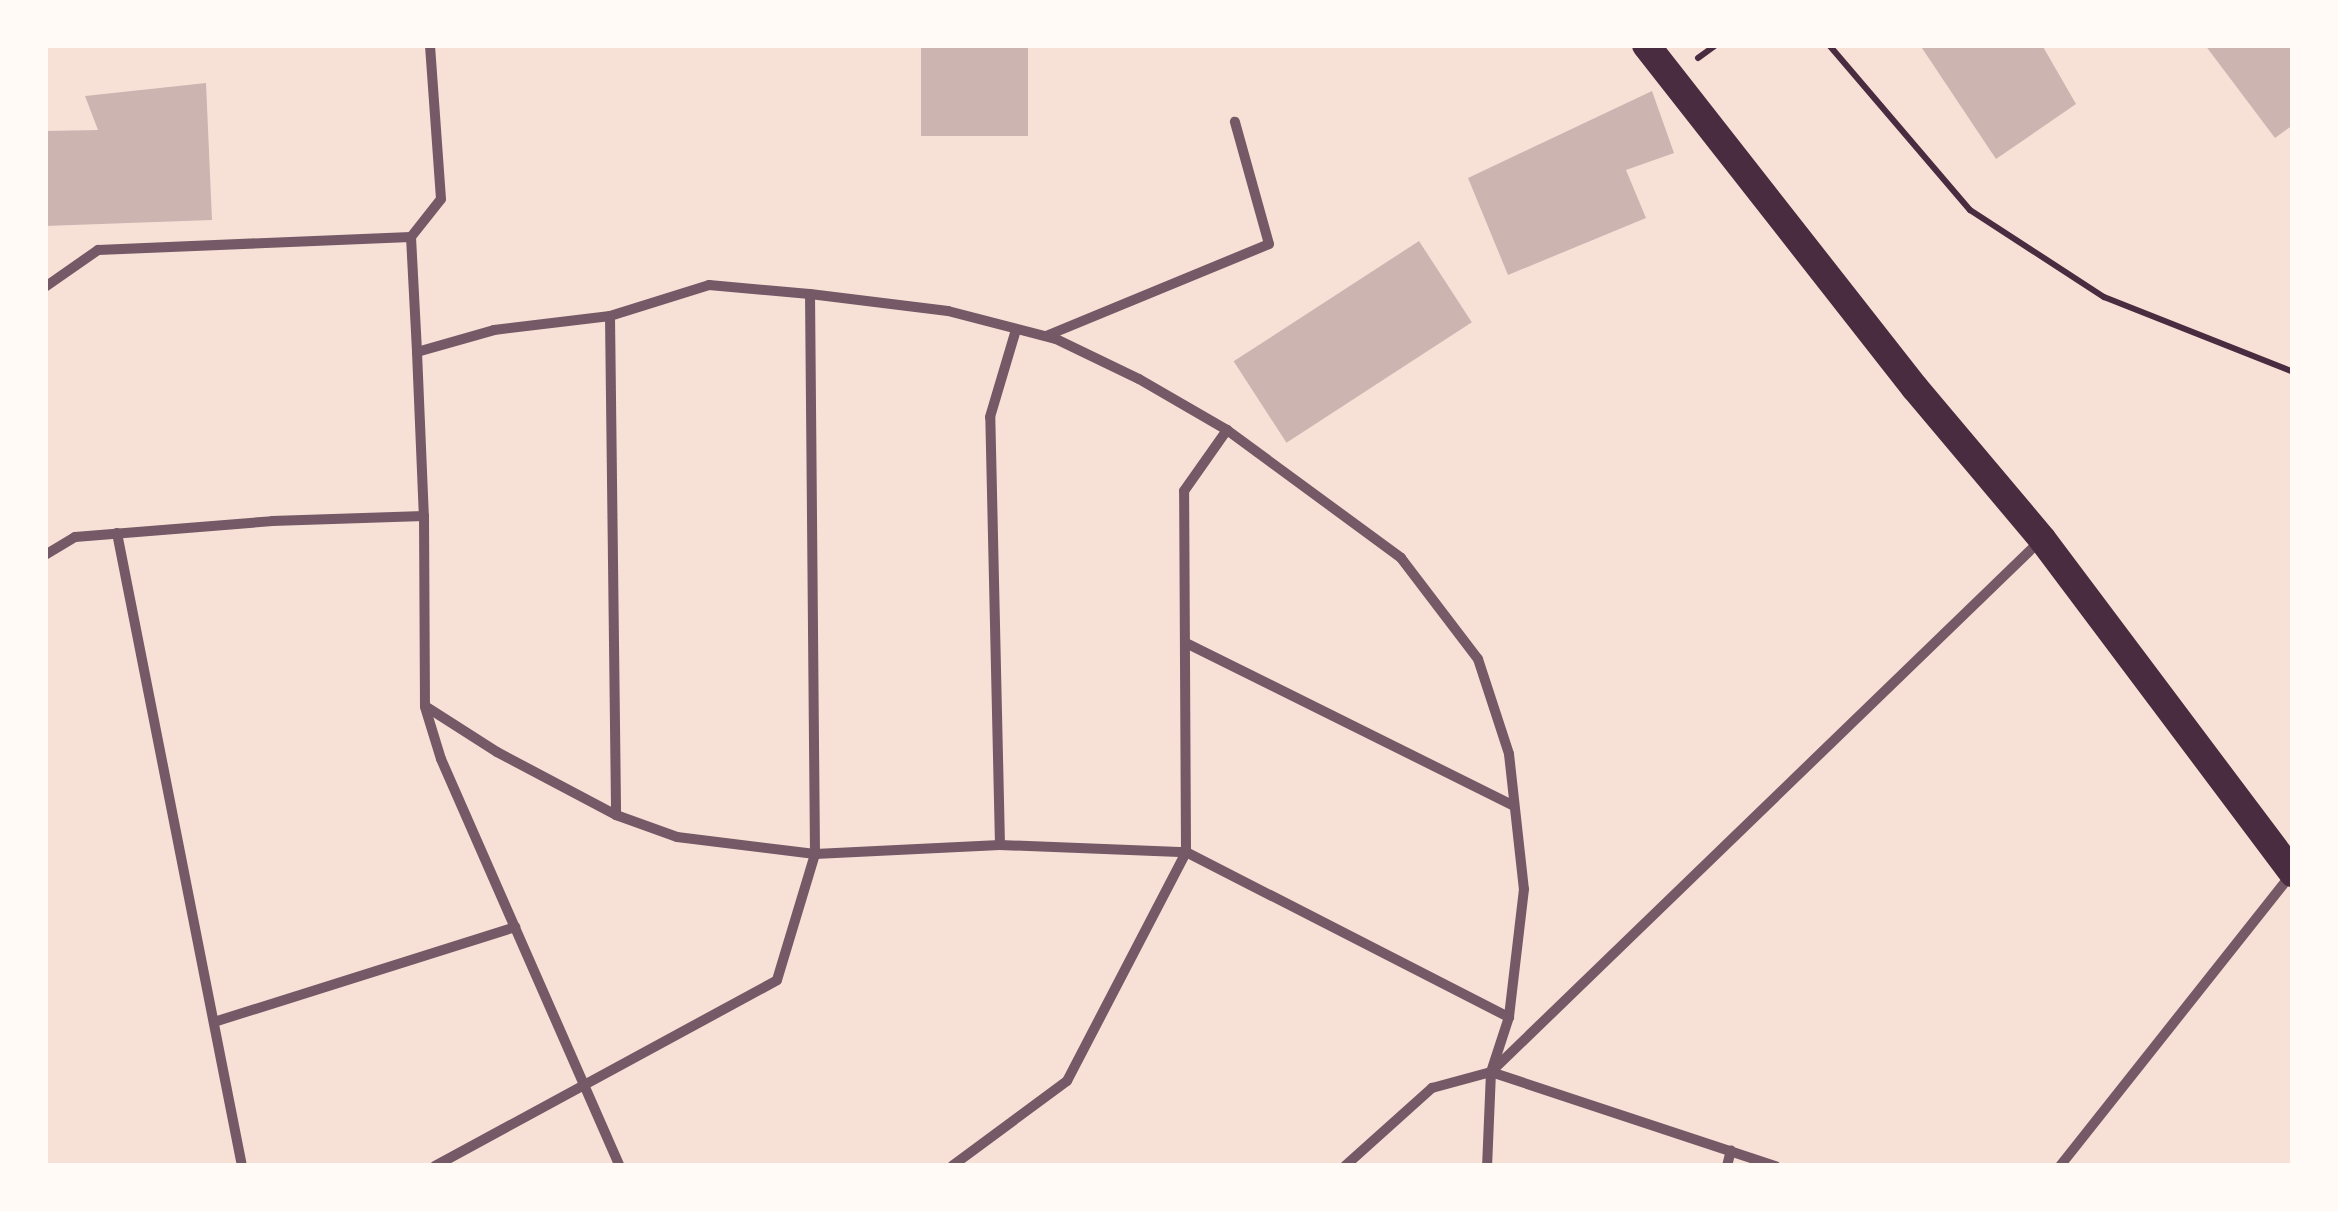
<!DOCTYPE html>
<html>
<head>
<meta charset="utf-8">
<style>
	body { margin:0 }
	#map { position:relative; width:2338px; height:1211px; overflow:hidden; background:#f7e1d7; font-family:Barlow,sans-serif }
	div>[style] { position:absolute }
	.building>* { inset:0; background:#ccb4b1; transform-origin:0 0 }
	.path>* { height:6px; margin:-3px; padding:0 3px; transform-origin:3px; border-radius:3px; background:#4a2c40 }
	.minor>* { height:10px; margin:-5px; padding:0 5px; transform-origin:5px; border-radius:5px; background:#755966 }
	.trunk>* { height:28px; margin:-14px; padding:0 14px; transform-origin:14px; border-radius:14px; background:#4a2c40 }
	span { translate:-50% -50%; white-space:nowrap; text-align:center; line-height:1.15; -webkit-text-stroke:10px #fffaf5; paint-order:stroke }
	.frame { position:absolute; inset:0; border:48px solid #fffaf5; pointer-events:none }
</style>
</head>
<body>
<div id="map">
	<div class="building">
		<div style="left:921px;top:45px;width:107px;height:91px"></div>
		<div style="clip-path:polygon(1920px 45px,2042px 45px,2076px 104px,1996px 159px)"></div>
		<div style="clip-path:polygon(2205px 45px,2293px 45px,2293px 125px,2275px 138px)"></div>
		<div style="clip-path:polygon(206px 83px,212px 220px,45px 226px,45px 131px,98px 130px,85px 96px)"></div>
		<div style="clip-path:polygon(1652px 91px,1674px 153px,1626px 170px,1646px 218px,1508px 275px,1468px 178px)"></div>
		<div style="left:1419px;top:241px;width:97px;height:221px;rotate:57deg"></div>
	</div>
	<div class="path">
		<div style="left:1829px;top:45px;width:217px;rotate:49.5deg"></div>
		<div style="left:1970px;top:210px;width:160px;rotate:33deg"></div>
		<div style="left:2104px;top:297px;width:203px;rotate:21.6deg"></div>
		<div style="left:1698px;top:58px;width:22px;rotate:-36deg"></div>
	</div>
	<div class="minor">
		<div style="left:411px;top:237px;width:48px;rotate:-51.7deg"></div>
		<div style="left:441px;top:199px;width:154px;rotate:-94.1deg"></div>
		<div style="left:45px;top:287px;width:65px;rotate:-34.9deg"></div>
		<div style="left:98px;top:250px;width:313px;rotate:-2.4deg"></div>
		<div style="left:411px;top:237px;width:115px;rotate:87deg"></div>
		<div style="left:417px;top:352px;width:80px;rotate:-15.9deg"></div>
		<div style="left:494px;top:330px;width:117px;rotate:-6.9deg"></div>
		<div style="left:610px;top:316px;width:104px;rotate:-17.4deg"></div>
		<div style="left:709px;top:285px;width:101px;rotate:5.1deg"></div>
		<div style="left:810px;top:294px;width:139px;rotate:7deg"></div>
		<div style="left:948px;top:311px;width:112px;rotate:14.5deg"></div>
		<div style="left:1056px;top:339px;width:92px;rotate:25.7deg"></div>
		<div style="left:1139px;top:379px;width:102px;rotate:30.1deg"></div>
		<div style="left:1227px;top:430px;width:216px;rotate:36.3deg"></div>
		<div style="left:1401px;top:558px;width:127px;rotate:52.7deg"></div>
		<div style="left:1478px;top:659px;width:100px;rotate:71.9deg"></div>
		<div style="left:1509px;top:754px;width:136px;rotate:83.7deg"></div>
		<div style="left:1524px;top:889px;width:129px;rotate:96.7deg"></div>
		<div style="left:1509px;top:1017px;width:58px;rotate:108.1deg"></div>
		<div style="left:1491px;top:1072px;width:94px;rotate:92.4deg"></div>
		<div style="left:610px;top:316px;width:499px;rotate:89.3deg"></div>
		<div style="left:1046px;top:336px;width:241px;rotate:-22.4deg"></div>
		<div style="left:1269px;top:244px;width:127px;rotate:-105.6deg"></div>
		<div style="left:417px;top:352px;width:164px;rotate:87.6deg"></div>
		<div style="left:117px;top:533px;width:645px;rotate:78.83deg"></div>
		<div style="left:45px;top:555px;width:35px;rotate:-31deg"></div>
		<div style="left:75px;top:537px;width:198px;rotate:-4.6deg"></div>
		<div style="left:272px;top:521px;width:152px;rotate:-1.9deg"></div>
		<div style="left:424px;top:516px;width:190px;rotate:89.7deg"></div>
		<div style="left:425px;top:706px;width:85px;rotate:32.6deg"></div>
		<div style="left:497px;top:752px;width:135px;rotate:27.9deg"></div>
		<div style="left:616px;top:815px;width:65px;rotate:19.8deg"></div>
		<div style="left:677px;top:837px;width:139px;rotate:7deg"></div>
		<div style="left:815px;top:854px;width:185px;rotate:-2.8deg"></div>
		<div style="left:1000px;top:845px;width:186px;rotate:2.2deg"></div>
		<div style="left:1186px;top:852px;width:363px;rotate:27.1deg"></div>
		<div style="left:1188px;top:644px;width:363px;rotate:26.4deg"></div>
		<div style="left:425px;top:707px;width:54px;rotate:72.9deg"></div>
		<div style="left:441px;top:759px;width:445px;rotate:66.3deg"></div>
		<div style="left:1000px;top:845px;width:428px;rotate:-91.3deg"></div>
		<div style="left:990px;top:417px;width:91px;rotate:-73.4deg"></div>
		<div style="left:214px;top:1022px;width:316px;rotate:-17.5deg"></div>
		<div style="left:1491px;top:1072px;width:300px;rotate:18.3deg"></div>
		<div style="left:435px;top:1166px;width:389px;rotate:-28.5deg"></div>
		<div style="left:777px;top:980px;width:132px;rotate:-73.2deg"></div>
		<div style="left:815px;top:854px;width:560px;rotate:-90.51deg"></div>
		<div style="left:952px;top:1166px;width:143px;rotate:-36.5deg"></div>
		<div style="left:1067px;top:1081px;width:258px;rotate:-62.5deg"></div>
		<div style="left:1186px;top:852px;width:361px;rotate:-90.3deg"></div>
		<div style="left:1184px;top:491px;width:75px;rotate:-54.8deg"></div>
		<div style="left:1345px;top:1166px;width:117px;rotate:-41.9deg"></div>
		<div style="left:1432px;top:1088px;width:61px;rotate:-15.2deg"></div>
		<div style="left:1491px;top:1072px;width:767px;rotate:-44.05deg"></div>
		<div style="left:1727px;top:1166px;width:16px;rotate:-76deg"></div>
		<div style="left:2060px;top:1166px;width:374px;rotate:-51.6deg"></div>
	</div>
	<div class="trunk">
		<div style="left:1646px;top:45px;width:436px;rotate:51.9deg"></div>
		<div style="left:1915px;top:388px;width:197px;rotate:49.9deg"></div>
		<div style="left:2042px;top:539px;width:418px;rotate:53.1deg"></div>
	</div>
	<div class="frame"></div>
</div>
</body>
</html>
